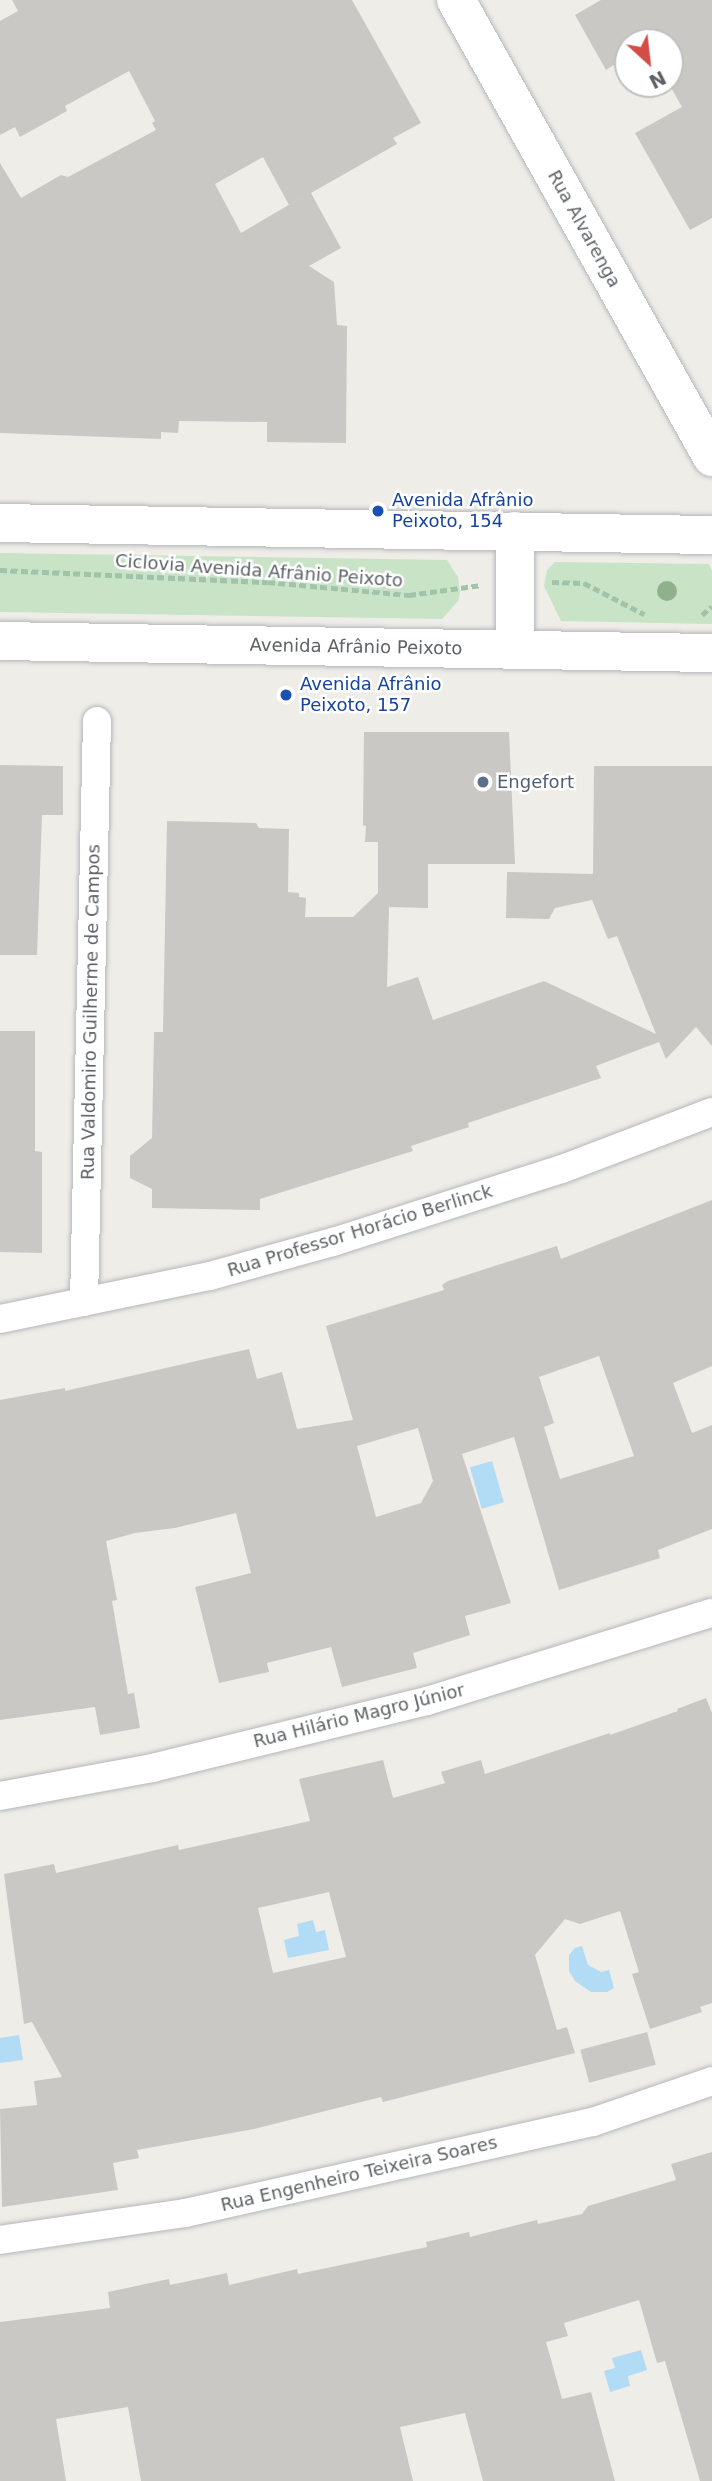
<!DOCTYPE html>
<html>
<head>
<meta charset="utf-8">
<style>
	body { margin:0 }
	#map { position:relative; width:712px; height:2481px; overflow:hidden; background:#efede8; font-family:"DejaVu Sans",sans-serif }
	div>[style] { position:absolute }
	.green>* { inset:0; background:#c9e3c7 }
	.water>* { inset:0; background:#b2dbf5; transform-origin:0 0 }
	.building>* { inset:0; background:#cac8c4; transform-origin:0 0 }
	.path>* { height:4.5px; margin-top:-2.25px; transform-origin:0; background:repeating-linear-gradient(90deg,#a1c3a9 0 7px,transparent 0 10.5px) }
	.roads { filter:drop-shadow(0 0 2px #b4b7ba) drop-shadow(0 0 2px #b4b7ba) }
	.minor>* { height:28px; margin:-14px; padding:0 14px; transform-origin:14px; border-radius:14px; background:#fff }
	.secondary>* { height:38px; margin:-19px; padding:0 19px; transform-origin:19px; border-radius:19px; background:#fff }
	.trees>* { width:20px; height:20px; margin:-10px; border-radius:50%; background:#8fb28c }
	.dots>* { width:19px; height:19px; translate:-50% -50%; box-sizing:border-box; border:4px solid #fff; border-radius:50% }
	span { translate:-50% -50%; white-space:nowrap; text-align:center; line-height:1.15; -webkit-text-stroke:5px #fff; paint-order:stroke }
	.street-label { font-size:18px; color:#5f6266 }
	.transit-label { font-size:18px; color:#164399 }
	.left { translate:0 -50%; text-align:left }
	.service-label { font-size:18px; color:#4e5e75 }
	.north { position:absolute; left:614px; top:28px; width:70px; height:70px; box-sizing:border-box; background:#fff; border:2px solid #bfc0c2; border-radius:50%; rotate:153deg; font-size:19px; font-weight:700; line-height:28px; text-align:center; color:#5f6266 }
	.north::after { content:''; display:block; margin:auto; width:24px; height:32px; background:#d44c48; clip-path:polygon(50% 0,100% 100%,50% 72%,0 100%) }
</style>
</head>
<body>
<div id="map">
	<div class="green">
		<div style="clip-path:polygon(0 553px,447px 560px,458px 577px,460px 593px,458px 601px,442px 619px,0 612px)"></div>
		<div style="clip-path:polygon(555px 562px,709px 564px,712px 571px,712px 624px,561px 621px,544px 586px,547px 570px)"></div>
	</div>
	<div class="water">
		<div style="left:492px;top:1461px;width:43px;height:23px;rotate:74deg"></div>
		<div style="clip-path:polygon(313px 1920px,316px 1932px,325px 1930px,329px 1950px,288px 1958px,284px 1940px,299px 1936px,297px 1924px)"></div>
		<div style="clip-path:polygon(582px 1946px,588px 1965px,601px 1972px,609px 1970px,614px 1988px,607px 1992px,591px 1992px,575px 1981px,569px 1971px,569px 1955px,575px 1948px)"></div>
		<div style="clip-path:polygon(19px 2035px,23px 2060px,0 2063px,0 2038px)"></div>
		<div style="clip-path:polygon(641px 2350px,647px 2370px,628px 2376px,630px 2386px,610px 2392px,604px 2371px,615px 2368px,612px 2358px)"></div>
	</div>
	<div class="building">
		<div style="clip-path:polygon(evenodd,12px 0,352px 0,421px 123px,393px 138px,397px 144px,311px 193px,341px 248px,309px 266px,334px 282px,337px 325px,347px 326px,346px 443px,267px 442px,267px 422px,179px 421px,178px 433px,161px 432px,161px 439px,0 433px,0 163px,21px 198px,61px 175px,68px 177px,156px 130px,152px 123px,155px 121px,129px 71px,65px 106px,67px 111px,20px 137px,15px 127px,0 135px,0 21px,18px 11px,12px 0,263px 157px,289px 205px,304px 196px,241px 233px,215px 184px,263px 157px)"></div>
		<div style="clip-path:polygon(601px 0,712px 0,712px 218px,690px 230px,635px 133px,682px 107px,669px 84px,670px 42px,628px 42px,628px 56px,606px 70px,575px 15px)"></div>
		<div style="clip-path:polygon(364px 732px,509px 732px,515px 864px,428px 864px,428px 908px,389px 907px,387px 987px,418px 977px,433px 1020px,544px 981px,656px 1034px,617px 936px,608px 939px,592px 900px,555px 908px,549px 919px,506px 918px,507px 872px,593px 874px,594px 766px,712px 766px,712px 1046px,696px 1027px,666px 1059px,659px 1042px,596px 1066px,601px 1078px,468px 1123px,469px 1127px,411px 1146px,413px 1151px,260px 1199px,260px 1210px,152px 1208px,152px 1189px,130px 1178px,130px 1156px,152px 1138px,154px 1032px,163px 1032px,167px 821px,256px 823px,259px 828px,289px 829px,288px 892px,299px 893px,299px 897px,306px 898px,305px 917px,353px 917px,378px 893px,378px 842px,365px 842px,366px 826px,363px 825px)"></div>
		<div style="clip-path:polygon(0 765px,63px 766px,63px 815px,42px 815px,37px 955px,0 955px)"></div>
		<div style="clip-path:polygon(0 1031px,35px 1031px,35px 1151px,42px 1152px,42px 1253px,0 1252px)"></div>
		<div style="clip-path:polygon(evenodd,712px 1200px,712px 1366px,673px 1383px,692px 1433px,712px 1425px,712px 1529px,658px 1550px,660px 1558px,559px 1590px,514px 1437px,462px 1454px,511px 1603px,465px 1616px,470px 1635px,413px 1653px,417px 1668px,342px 1687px,331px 1647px,267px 1663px,269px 1672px,219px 1683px,195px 1587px,251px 1573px,236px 1513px,175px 1528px,135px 1533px,106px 1541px,117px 1600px,112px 1601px,128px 1694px,134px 1693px,140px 1728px,100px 1735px,95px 1707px,0 1720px,0 1400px,65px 1388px,65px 1391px,249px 1349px,257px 1379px,282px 1372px,297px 1429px,353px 1420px,326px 1326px,444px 1290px,442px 1285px,448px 1281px,557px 1246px,561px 1259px,712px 1200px,599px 1356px,634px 1456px,560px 1479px,544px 1427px,554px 1423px,539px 1377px,599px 1356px,712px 1200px,418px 1428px,433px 1481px,421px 1503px,376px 1517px,357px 1446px,418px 1428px)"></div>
		<div style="clip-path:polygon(evenodd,706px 1698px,712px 1713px,712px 2003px,700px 2007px,702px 2012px,650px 2029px,632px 1974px,639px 1972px,620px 1911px,580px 1924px,565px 1919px,535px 1955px,557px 2030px,567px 2027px,575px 2053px,383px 2102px,381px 2097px,254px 2129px,137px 2150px,139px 2158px,113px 2163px,118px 2190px,2px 2207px,0 2109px,37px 2105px,34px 2081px,62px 2077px,32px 2022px,24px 2024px,4px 1874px,54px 1864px,56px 1873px,178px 1845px,179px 1850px,310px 1821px,299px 1779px,383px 1760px,393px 1798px,445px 1783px,441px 1772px,481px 1760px,485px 1774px,610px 1733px,610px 1735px,678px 1711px,677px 1709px,706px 1698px,329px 1892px,346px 1957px,273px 1973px,258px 1908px,329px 1892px)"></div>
		<div style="left:647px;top:2032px;width:34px;height:69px;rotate:75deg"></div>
		<div style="clip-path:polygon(712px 2152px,712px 2481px,700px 2481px,665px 2361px,657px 2363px,639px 2300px,564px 2323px,568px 2336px,546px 2342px,562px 2399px,591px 2392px,615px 2481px,483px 2481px,465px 2413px,400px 2427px,413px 2481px,141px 2481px,128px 2407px,56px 2419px,66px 2481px,0 2481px,0 2322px,110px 2308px,108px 2292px,169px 2279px,170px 2285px,227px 2273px,229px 2285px,297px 2269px,298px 2274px,427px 2247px,426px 2242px,469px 2232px,470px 2237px,537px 2220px,538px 2224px,582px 2214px,588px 2206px,676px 2180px,671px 2164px)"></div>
	</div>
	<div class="path">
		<div style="left:0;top:570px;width:268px;rotate:2.6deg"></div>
		<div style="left:268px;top:582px;width:142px;rotate:5.3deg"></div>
		<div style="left:409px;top:595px;width:73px;rotate:-7.9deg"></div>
		<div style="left:552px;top:582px;width:32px;rotate:2deg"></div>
		<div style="left:584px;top:583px;width:68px;rotate:27.3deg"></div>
		<div style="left:702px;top:615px;width:13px;rotate:-42deg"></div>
	</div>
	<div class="roads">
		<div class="minor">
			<div style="left:84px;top:1302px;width:581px;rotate:-88.72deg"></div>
			<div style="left:0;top:1319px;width:214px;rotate:-11.6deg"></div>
			<div style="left:210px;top:1276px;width:128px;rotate:-15.5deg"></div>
			<div style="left:333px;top:1242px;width:240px;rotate:-17.7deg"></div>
			<div style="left:562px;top:1169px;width:160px;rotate:-20.8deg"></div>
			<div style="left:0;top:1796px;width:155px;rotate:-10.4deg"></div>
			<div style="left:152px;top:1768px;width:283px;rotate:-13.7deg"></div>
			<div style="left:427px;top:1701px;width:298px;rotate:-17.2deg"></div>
			<div style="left:0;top:2240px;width:187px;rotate:-8.3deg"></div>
			<div style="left:185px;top:2213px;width:418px;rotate:-12.6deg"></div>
			<div style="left:593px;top:2122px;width:126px;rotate:-19deg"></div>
		</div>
		<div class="secondary">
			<div style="left:456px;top:0;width:524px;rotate:60.74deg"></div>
			<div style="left:0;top:523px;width:712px;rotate:0.97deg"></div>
			<div style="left:515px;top:531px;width:119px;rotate:90deg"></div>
			<div style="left:0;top:641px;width:712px;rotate:0.97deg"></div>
		</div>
	</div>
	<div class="trees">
		<div style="left:667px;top:591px"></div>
	</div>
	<div class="dots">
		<div style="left:378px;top:511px;background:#1a4fb4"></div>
		<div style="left:286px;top:695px;background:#1a4fb4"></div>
		<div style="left:483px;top:782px;background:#5c6f8a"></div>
	</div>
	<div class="street-label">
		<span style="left:584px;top:229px;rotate:61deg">Rua Alvarenga</span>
		<span style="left:259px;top:571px;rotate:4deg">Ciclovia Avenida Afrânio Peixoto</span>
		<span style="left:356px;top:647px;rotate:1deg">Avenida Afrânio Peixoto</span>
		<span style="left:91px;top:1012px;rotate:-89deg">Rua Valdomiro Guilherme de Campos</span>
		<span style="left:360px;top:1231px;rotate:-17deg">Rua Professor Horácio Berlinck</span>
		<span style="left:359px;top:1716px;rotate:-14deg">Rua Hilário Magro Júnior</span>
		<span style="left:359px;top:2174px;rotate:-13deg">Rua Engenheiro Teixeira Soares</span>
	</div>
	<div class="transit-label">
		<span class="left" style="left:392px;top:511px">Avenida Afrânio<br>Peixoto, 154</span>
		<span class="left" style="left:300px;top:695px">Avenida Afrânio<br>Peixoto, 157</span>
	</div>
	<div class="service-label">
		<span class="left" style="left:497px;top:782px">Engefort</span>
	</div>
	<div class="north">N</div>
</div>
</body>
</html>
